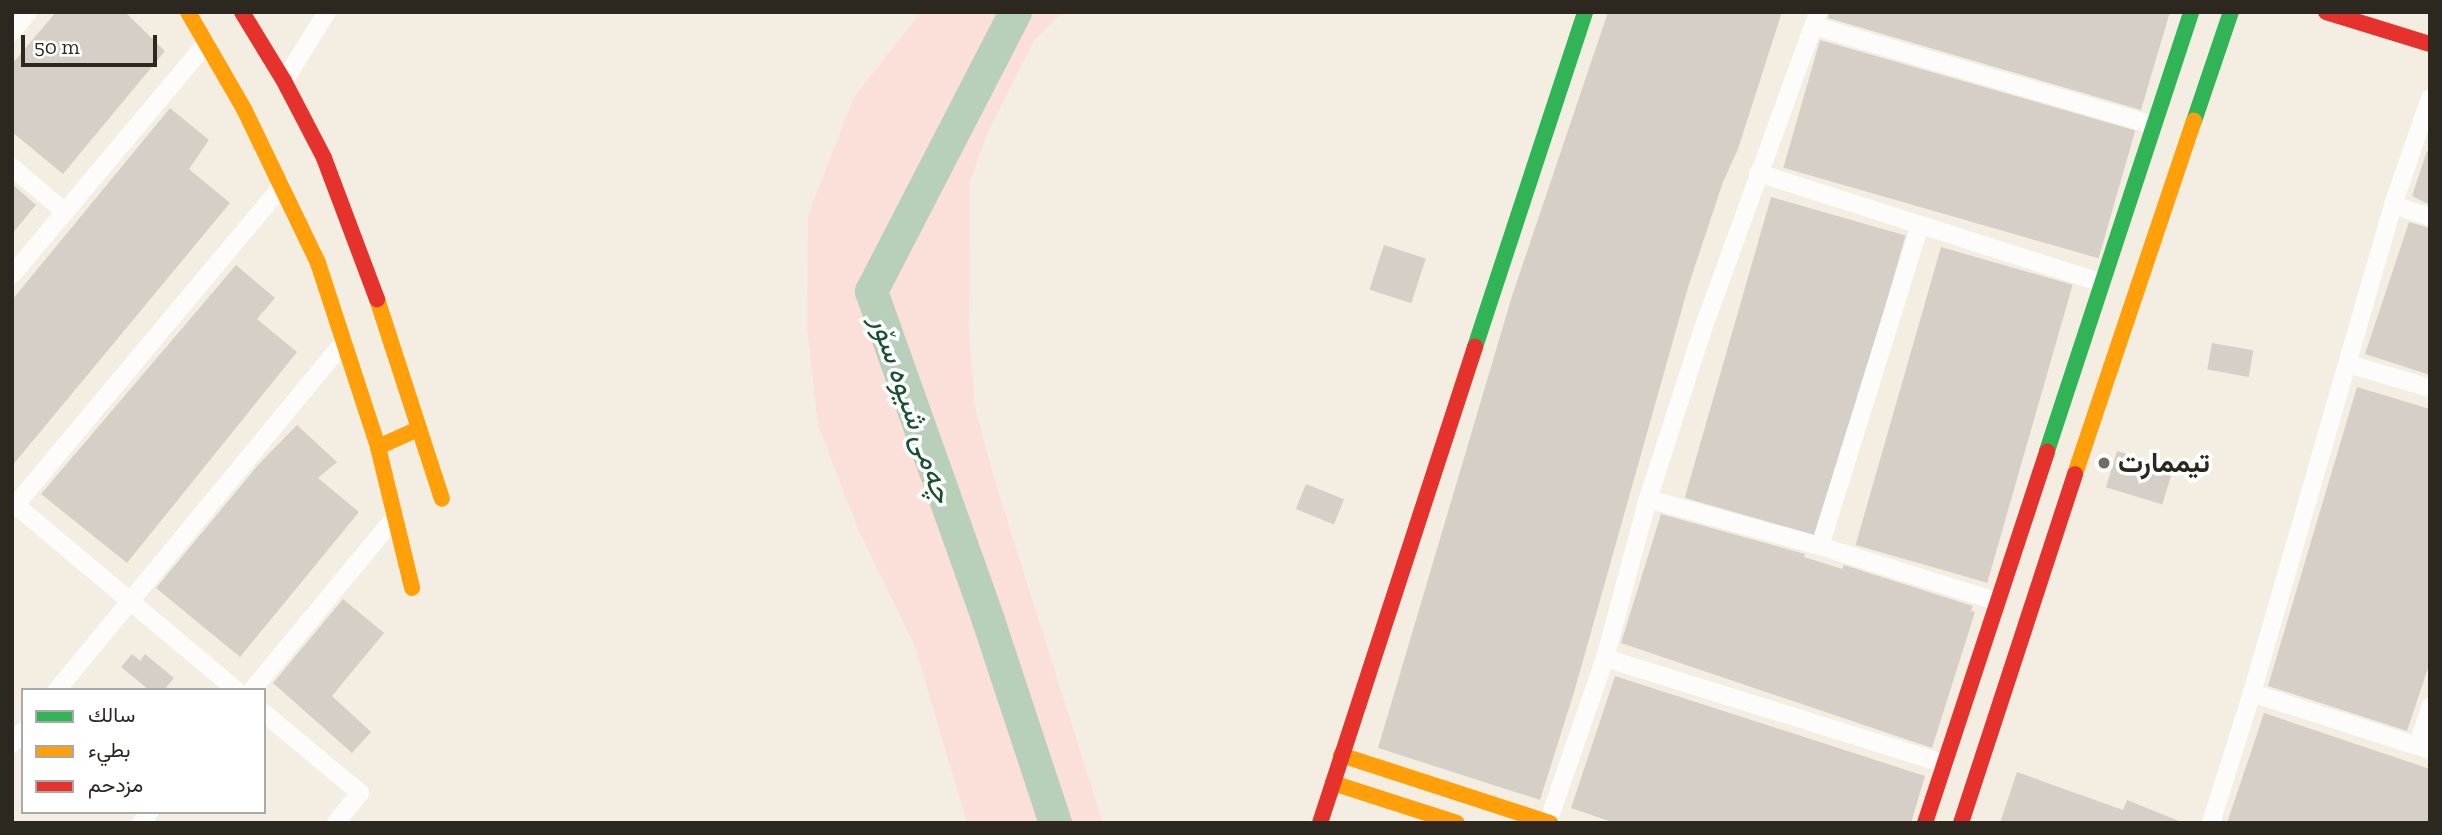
<!DOCTYPE html>
<html>
<head>
<meta charset="utf-8">
<style>
	body { margin:0 }
	#map { position:relative; width:2442px; height:835px; overflow:hidden; background:#f4eee2; font-family:"Zilla Slab",Vazirmatn,serif }
	div>[style] { position:absolute }
	.green>* { inset:0; background:#fae0d9 }
	.river>* { height:33px; margin:-16.5px; padding:0 16.5px; transform-origin:16.5px; border-radius:16.5px; background:#b8d0ba }
	.building>* { inset:0; background:#d6cfc7; transform-origin:0 0 }
	.street>* { height:18px; margin:-9px; padding:0 9px; transform-origin:9px; border-radius:9px; background:#fdfcfb }
	.fast>* { height:16px; margin:-8px; padding:0 8px; transform-origin:8px; border-radius:8px; background:#30b455 }
	.slow>* { height:16px; margin:-8px; padding:0 8px; transform-origin:8px; border-radius:8px; background:#ff9f0a }
	.jam>* { height:16px; margin:-8px; padding:0 8px; transform-origin:8px; border-radius:8px; background:#e5322d }
	.dots>* { width:19px; height:19px; translate:-50% -50%; box-sizing:border-box; border:4px solid #fff; border-radius:50% }
	span { translate:-50% -50%; white-space:nowrap; text-align:center; line-height:1.15; -webkit-text-stroke:7px #fff; paint-order:stroke }
	.poi-label { font-size:28px; color:#2c2820; font-weight:700 }
	.left { translate:0 -50%; text-align:left }
	.water-label { font-size:30px; color:#18512f; font-style:italic }
	.frame { position:absolute; inset:0; border:14px solid #2c2820; pointer-events:none }
	.legend { position:absolute; left:21px; top:688px; width:245px; height:126px; box-sizing:border-box; background:#fff; border:2px solid #aba9a6; margin:0; padding:9px 12px; list-style:none; font-size:21px; color:#2c2820 }
	.legend li { display:flex; align-items:center; gap:14px; height:35px }
	.legend b { width:35px; border:2px solid #aba9a6 }
	.scale { position:absolute; left:21px; top:35px; width:136px; height:32px; box-sizing:border-box; border:4px solid #2c2820; border-top:0; padding-left:9px; font-size:21px; line-height:24px; white-space:nowrap; color:#2c2820; -webkit-text-stroke:5px #fff; paint-order:stroke }
</style>
</head>
<body>
<div id="map">
	<div class="green">
		<div style="clip-path:polygon(921px 12px,1062px 12px,1034px 41px,987px 134px,970px 182px,969px 332px,975px 406px,994px 478px,1103px 823px,967px 823px,914px 644px,857px 527px,818px 425px,807px 329px,808px 215px,854px 97px)"></div>
	</div>
	<div class="river">
		<div style="left:1015px;top:12px;width:314px;rotate:117.3deg"></div>
		<div style="left:871px;top:291px;width:346px;rotate:70.4deg"></div>
		<div style="left:987px;top:617px;width:217px;rotate:71.7deg"></div>
	</div>
	<div class="building">
		<div style="clip-path:polygon(56px 12px,125px 12px,165px 51px,63px 174px,12px 132px,12px 64px)"></div>
		<div style="clip-path:polygon(1608px 12px,1782px 12px,1738px 149px,1723px 182px,1689px 284px,1575px 689px,1540px 800px,1378px 748px,1512px 296px)"></div>
		<div style="clip-path:polygon(1829px 12px,2170px 12px,2141px 110px,1828px 18px)"></div>
		<div style="left:1820px;top:40px;width:328px;height:133px;rotate:16deg"></div>
		<div style="clip-path:polygon(170px 108px,209px 140px,189px 169px,230px 203px,12px 466px,12px 300px)"></div>
		<div style="clip-path:polygon(2427px 151px,2430px 151px,2430px 205px,2412px 196px)"></div>
		<div style="clip-path:polygon(12px 184px,36px 205px,12px 234px)"></div>
		<div style="left:1771px;top:197px;width:140px;height:313px;rotate:16deg"></div>
		<div style="clip-path:polygon(2409px 222px,2430px 228px,2430px 375px,2365px 354px)"></div>
		<div style="left:1384px;top:245px;width:44px;height:47px;rotate:18deg"></div>
		<div style="left:1941px;top:247px;width:137px;height:310px;rotate:16deg"></div>
		<div style="clip-path:polygon(236px 265px,275px 298px,257px 319px,297px 352px,127px 563px,41px 494px)"></div>
		<div style="left:2212px;top:343px;width:42px;height:27px;rotate:10deg"></div>
		<div style="clip-path:polygon(2357px 387px,2430px 409px,2430px 662px,2407px 731px,2268px 686px)"></div>
		<div style="clip-path:polygon(297px 425px,337px 462px,318px 478px,359px 512px,240px 657px,156px 588px,259px 464px)"></div>
		<div style="left:2117px;top:451px;width:59px;height:38px;rotate:17deg"></div>
		<div style="left:1306px;top:484px;width:41px;height:27px;rotate:22deg"></div>
		<div style="clip-path:polygon(1661px 514px,1805px 554px,1804px 557px,1820px 562px,1842px 569px,1844px 565px,1973px 606px,1971px 611px,1975px 612px,1932px 748px,1621px 643px)"></div>
		<div style="clip-path:polygon(343px 599px,384px 633px,332px 696px,371px 732px,352px 753px,273px 683px)"></div>
		<div style="clip-path:polygon(132px 654px,140px 661px,145px 654px,174px 678px,164px 690px,149px 690px,121px 667px)"></div>
		<div style="clip-path:polygon(1615px 676px,1925px 776px,1911px 823px,1615px 823px,1571px 808px)"></div>
		<div style="clip-path:polygon(2264px 713px,2430px 769px,2430px 823px,2227px 823px)"></div>
		<div style="clip-path:polygon(2017px 772px,2123px 810px,2127px 800px,2184px 823px,2000px 823px)"></div>
	</div>
	<div class="street">
		<div style="left:1814px;top:26px;width:352px;rotate:16.3deg"></div>
		<div style="left:12px;top:32px;width:26px;rotate:-51deg"></div>
		<div style="left:284px;top:81px;width:81px;rotate:-58.1deg"></div>
		<div style="left:12px;top:167px;width:70px;rotate:40.3deg"></div>
		<div style="left:1758px;top:173px;width:359px;rotate:17.7deg"></div>
		<div style="left:2393px;top:205px;width:39px;rotate:18deg"></div>
		<div style="left:12px;top:275px;width:302px;rotate:-50deg"></div>
		<div style="left:2348px;top:364px;width:85px;rotate:16.3deg"></div>
		<div style="left:1648px;top:499px;width:178px;rotate:15.3deg"></div>
		<div style="left:1820px;top:546px;width:183px;rotate:17.4deg"></div>
		<div style="left:12px;top:502px;width:292px;rotate:40deg"></div>
		<div style="left:12px;top:509px;width:421px;rotate:-50.1deg"></div>
		<div style="left:1820px;top:546px;width:336px;rotate:-72.7deg"></div>
		<div style="left:1605px;top:658px;width:356px;rotate:17.3deg"></div>
		<div style="left:57px;top:690px;width:451px;rotate:-50.5deg"></div>
		<div style="left:252px;top:690px;width:224px;rotate:-50.4deg"></div>
		<div style="left:2252px;top:693px;width:187px;rotate:17.8deg"></div>
		<div style="left:264px;top:713px;width:125px;rotate:39.8deg"></div>
		<div style="left:360px;top:793px;width:38px;rotate:129deg"></div>
		<div style="left:12px;top:744px;width:17px;rotate:-50deg"></div>
		<div style="left:2418px;top:746px;width:41px;rotate:-72.9deg"></div>
		<div style="left:1548px;top:822px;width:174px;rotate:-70.8deg"></div>
		<div style="left:1605px;top:658px;width:165px;rotate:-74.9deg"></div>
		<div style="left:1648px;top:499px;width:182px;rotate:-72.1deg"></div>
		<div style="left:1704px;top:326px;width:334px;rotate:-70deg"></div>
		<div style="left:141px;top:823px;width:14px;rotate:-51deg"></div>
		<div style="left:2211px;top:823px;width:136px;rotate:-72.5deg"></div>
		<div style="left:2252px;top:693px;width:508px;rotate:-73.88deg"></div>
		<div style="left:2393px;top:205px;width:113px;rotate:-70.9deg"></div>
	</div>
	<div class="fast">
		<div style="left:2194px;top:121px;width:115px;rotate:-71.3deg"></div>
		<div style="left:1475px;top:347px;width:353px;rotate:-71.8deg"></div>
		<div style="left:2047px;top:451px;width:462px;rotate:-71.8deg"></div>
	</div>
	<div class="slow">
		<div style="left:188px;top:12px;width:112px;rotate:60deg"></div>
		<div style="left:244px;top:109px;width:171px;rotate:64.3deg"></div>
		<div style="left:318px;top:263px;width:194px;rotate:71.9deg"></div>
		<div style="left:378px;top:447px;width:145px;rotate:76.4deg"></div>
		<div style="left:377px;top:299px;width:210px;rotate:72deg"></div>
		<div style="left:378px;top:447px;width:44px;rotate:-24.2deg"></div>
		<div style="left:2075px;top:474px;width:373px;rotate:-71.4deg"></div>
		<div style="left:1341px;top:755px;width:220px;rotate:18deg"></div>
		<div style="left:1333px;top:783px;width:130px;rotate:17.9deg"></div>
	</div>
	<div class="jam">
		<div style="left:242px;top:12px;width:81px;rotate:58.7deg"></div>
		<div style="left:284px;top:81px;width:87px;rotate:62.5deg"></div>
		<div style="left:324px;top:158px;width:151px;rotate:69.4deg"></div>
		<div style="left:2326px;top:12px;width:109px;rotate:17.1deg"></div>
		<div style="left:1320px;top:823px;width:501px;rotate:-71.96deg"></div>
		<div style="left:1925px;top:823px;width:391px;rotate:-71.8deg"></div>
		<div style="left:1961px;top:823px;width:367px;rotate:-71.9deg"></div>
	</div>
	<div class="dots">
		<div style="left:2104px;top:463px;background:#726d64"></div>
	</div>
	<div class="poi-label">
		<span class="left" style="left:2118px;top:463px">تیممارت</span>
	</div>
	<div class="water-label">
		<span style="left:912px;top:409px;rotate:71deg">چەمی شیوە سۆر</span>
	</div>
	<div class="frame"></div>
	<ul class="legend">
	<li><b style="height:9px;background:#30b455"></b>سالك</li>
	<li><b style="height:9px;background:#ff9f0a"></b>بطيء</li>
	<li><b style="height:9px;background:#e5322d"></b>مزدحم</li>
	</ul>
	<div class="scale">50 m</div>
</div>
</body>
</html>
